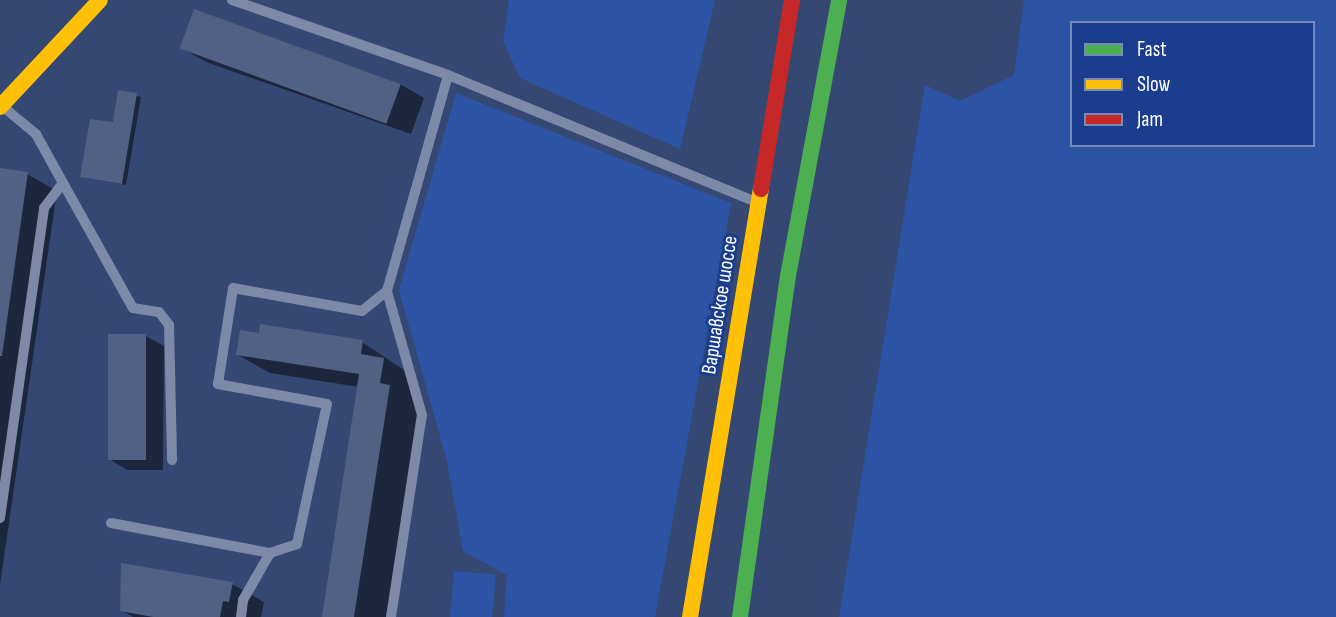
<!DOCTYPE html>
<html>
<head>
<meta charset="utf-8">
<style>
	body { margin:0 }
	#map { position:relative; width:1336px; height:617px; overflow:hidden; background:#354873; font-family:"Sofia Sans Condensed",sans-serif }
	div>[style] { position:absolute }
	.green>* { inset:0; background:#2d54a4; transform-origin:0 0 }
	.shadow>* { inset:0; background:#0007 }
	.building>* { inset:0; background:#516183; transform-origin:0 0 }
	.lane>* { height:10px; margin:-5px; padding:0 5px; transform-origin:5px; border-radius:5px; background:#7c89a7 }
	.fast>* { height:16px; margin:-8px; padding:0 8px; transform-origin:8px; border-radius:8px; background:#4caf50 }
	.slow>* { height:16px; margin:-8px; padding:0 8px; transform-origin:8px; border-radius:8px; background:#ffc107 }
	.jam>* { height:16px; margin:-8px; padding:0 8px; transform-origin:8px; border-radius:8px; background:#c62828 }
	span { translate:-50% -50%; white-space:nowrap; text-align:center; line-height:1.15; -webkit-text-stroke:6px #1a3d8e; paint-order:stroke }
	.street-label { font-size:21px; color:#fff }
	.legend { position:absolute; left:1070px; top:21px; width:245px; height:126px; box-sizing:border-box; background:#1a3d8e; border:2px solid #768bbb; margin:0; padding:9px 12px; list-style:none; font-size:21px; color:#fff }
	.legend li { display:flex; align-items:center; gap:14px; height:35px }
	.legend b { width:35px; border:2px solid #768bbb }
</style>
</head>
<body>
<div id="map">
	<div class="green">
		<div style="clip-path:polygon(509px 0,715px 0,680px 149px,520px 78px,503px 41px)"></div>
		<div style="clip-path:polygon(evenodd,1024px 0,1336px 0,1336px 617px,839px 617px,925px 85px,960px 101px,1014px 75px,1024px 0,1072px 23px,1313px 23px,1313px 145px,1072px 145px,1072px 23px)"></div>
		<div style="clip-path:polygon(456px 93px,731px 203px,655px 617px,504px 617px,507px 575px,463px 551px,447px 461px,399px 290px)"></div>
		<div style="left:454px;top:571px;width:42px;height:46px;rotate:5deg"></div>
	</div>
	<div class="shadow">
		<div style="clip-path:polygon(182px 48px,400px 84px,424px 98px,411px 134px,206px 62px)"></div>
		<div style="clip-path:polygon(119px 92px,141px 97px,126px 185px,82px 177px,114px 124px)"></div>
		<div style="clip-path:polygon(0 170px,27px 174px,57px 191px,0 585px)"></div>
		<div style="clip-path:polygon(146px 336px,164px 346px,163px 470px,127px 470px,109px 459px)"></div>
		<div style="clip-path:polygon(362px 342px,416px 378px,412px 399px,421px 405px,388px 617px,323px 617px,359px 387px,270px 373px,238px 355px)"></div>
		<div style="clip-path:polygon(232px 584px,264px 602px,261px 617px,133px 617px,121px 610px)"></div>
	</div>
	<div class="building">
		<div style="left:194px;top:9px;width:220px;height:42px;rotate:20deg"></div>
		<div style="clip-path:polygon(118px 90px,137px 93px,122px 184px,80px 177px,90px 119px,113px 122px)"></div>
		<div style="clip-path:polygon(0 168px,28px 172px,2px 356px,0 356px)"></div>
		<div style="clip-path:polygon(260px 324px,363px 340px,361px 354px,384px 358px,380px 383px,390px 385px,354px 617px,322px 617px,359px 374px,236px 355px,240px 330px,259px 333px)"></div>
		<div style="left:108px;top:334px;width:38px;height:126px"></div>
		<div style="clip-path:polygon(121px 563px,233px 582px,229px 602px,223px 601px,220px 617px,153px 617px,120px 611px)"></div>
	</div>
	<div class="lane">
		<div style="left:232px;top:0;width:229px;rotate:19.1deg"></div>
		<div style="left:448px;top:75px;width:331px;rotate:22.4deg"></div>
		<div style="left:63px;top:183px;width:143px;rotate:60.8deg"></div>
		<div style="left:133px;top:308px;width:26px;rotate:9deg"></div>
		<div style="left:159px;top:312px;width:16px;rotate:52deg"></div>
		<div style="left:169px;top:325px;width:135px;rotate:88.7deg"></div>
		<div style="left:0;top:518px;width:313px;rotate:-81.9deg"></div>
		<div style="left:44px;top:208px;width:31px;rotate:-53deg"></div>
		<div style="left:63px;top:183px;width:56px;rotate:-118.9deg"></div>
		<div style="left:36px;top:134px;width:44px;rotate:-140.5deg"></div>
		<div style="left:111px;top:523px;width:162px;rotate:10.7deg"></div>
		<div style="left:241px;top:617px;width:17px;rotate:-83deg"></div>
		<div style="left:243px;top:600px;width:54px;rotate:-60.1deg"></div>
		<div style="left:270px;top:553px;width:28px;rotate:-18deg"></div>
		<div style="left:297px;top:544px;width:143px;rotate:-77.9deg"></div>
		<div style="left:327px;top:404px;width:111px;rotate:-169.6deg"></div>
		<div style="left:218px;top:384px;width:97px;rotate:-81.1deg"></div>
		<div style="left:233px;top:288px;width:131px;rotate:10.1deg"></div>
		<div style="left:362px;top:311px;width:32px;rotate:-39deg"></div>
		<div style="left:391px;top:617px;width:204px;rotate:-81.3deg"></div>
		<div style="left:422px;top:415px;width:129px;rotate:-105.8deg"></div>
		<div style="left:387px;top:291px;width:224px;rotate:-74.2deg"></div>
	</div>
	<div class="fast">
		<div style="left:740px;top:617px;width:344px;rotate:-82deg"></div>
		<div style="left:788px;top:276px;width:281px;rotate:-79.5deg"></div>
	</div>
	<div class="slow">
		<div style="left:0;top:107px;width:146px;rotate:-46.9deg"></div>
		<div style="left:690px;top:617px;width:434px;rotate:-80.6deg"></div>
	</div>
	<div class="jam">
		<div style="left:761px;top:189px;width:192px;rotate:-80.7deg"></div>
	</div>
	<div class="street-label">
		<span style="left:720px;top:305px;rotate:-81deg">Варшавское шоссе</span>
	</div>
	<ul class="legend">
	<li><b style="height:9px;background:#4caf50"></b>Fast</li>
	<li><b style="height:9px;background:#ffc107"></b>Slow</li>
	<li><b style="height:9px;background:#c62828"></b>Jam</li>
	</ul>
</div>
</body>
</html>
